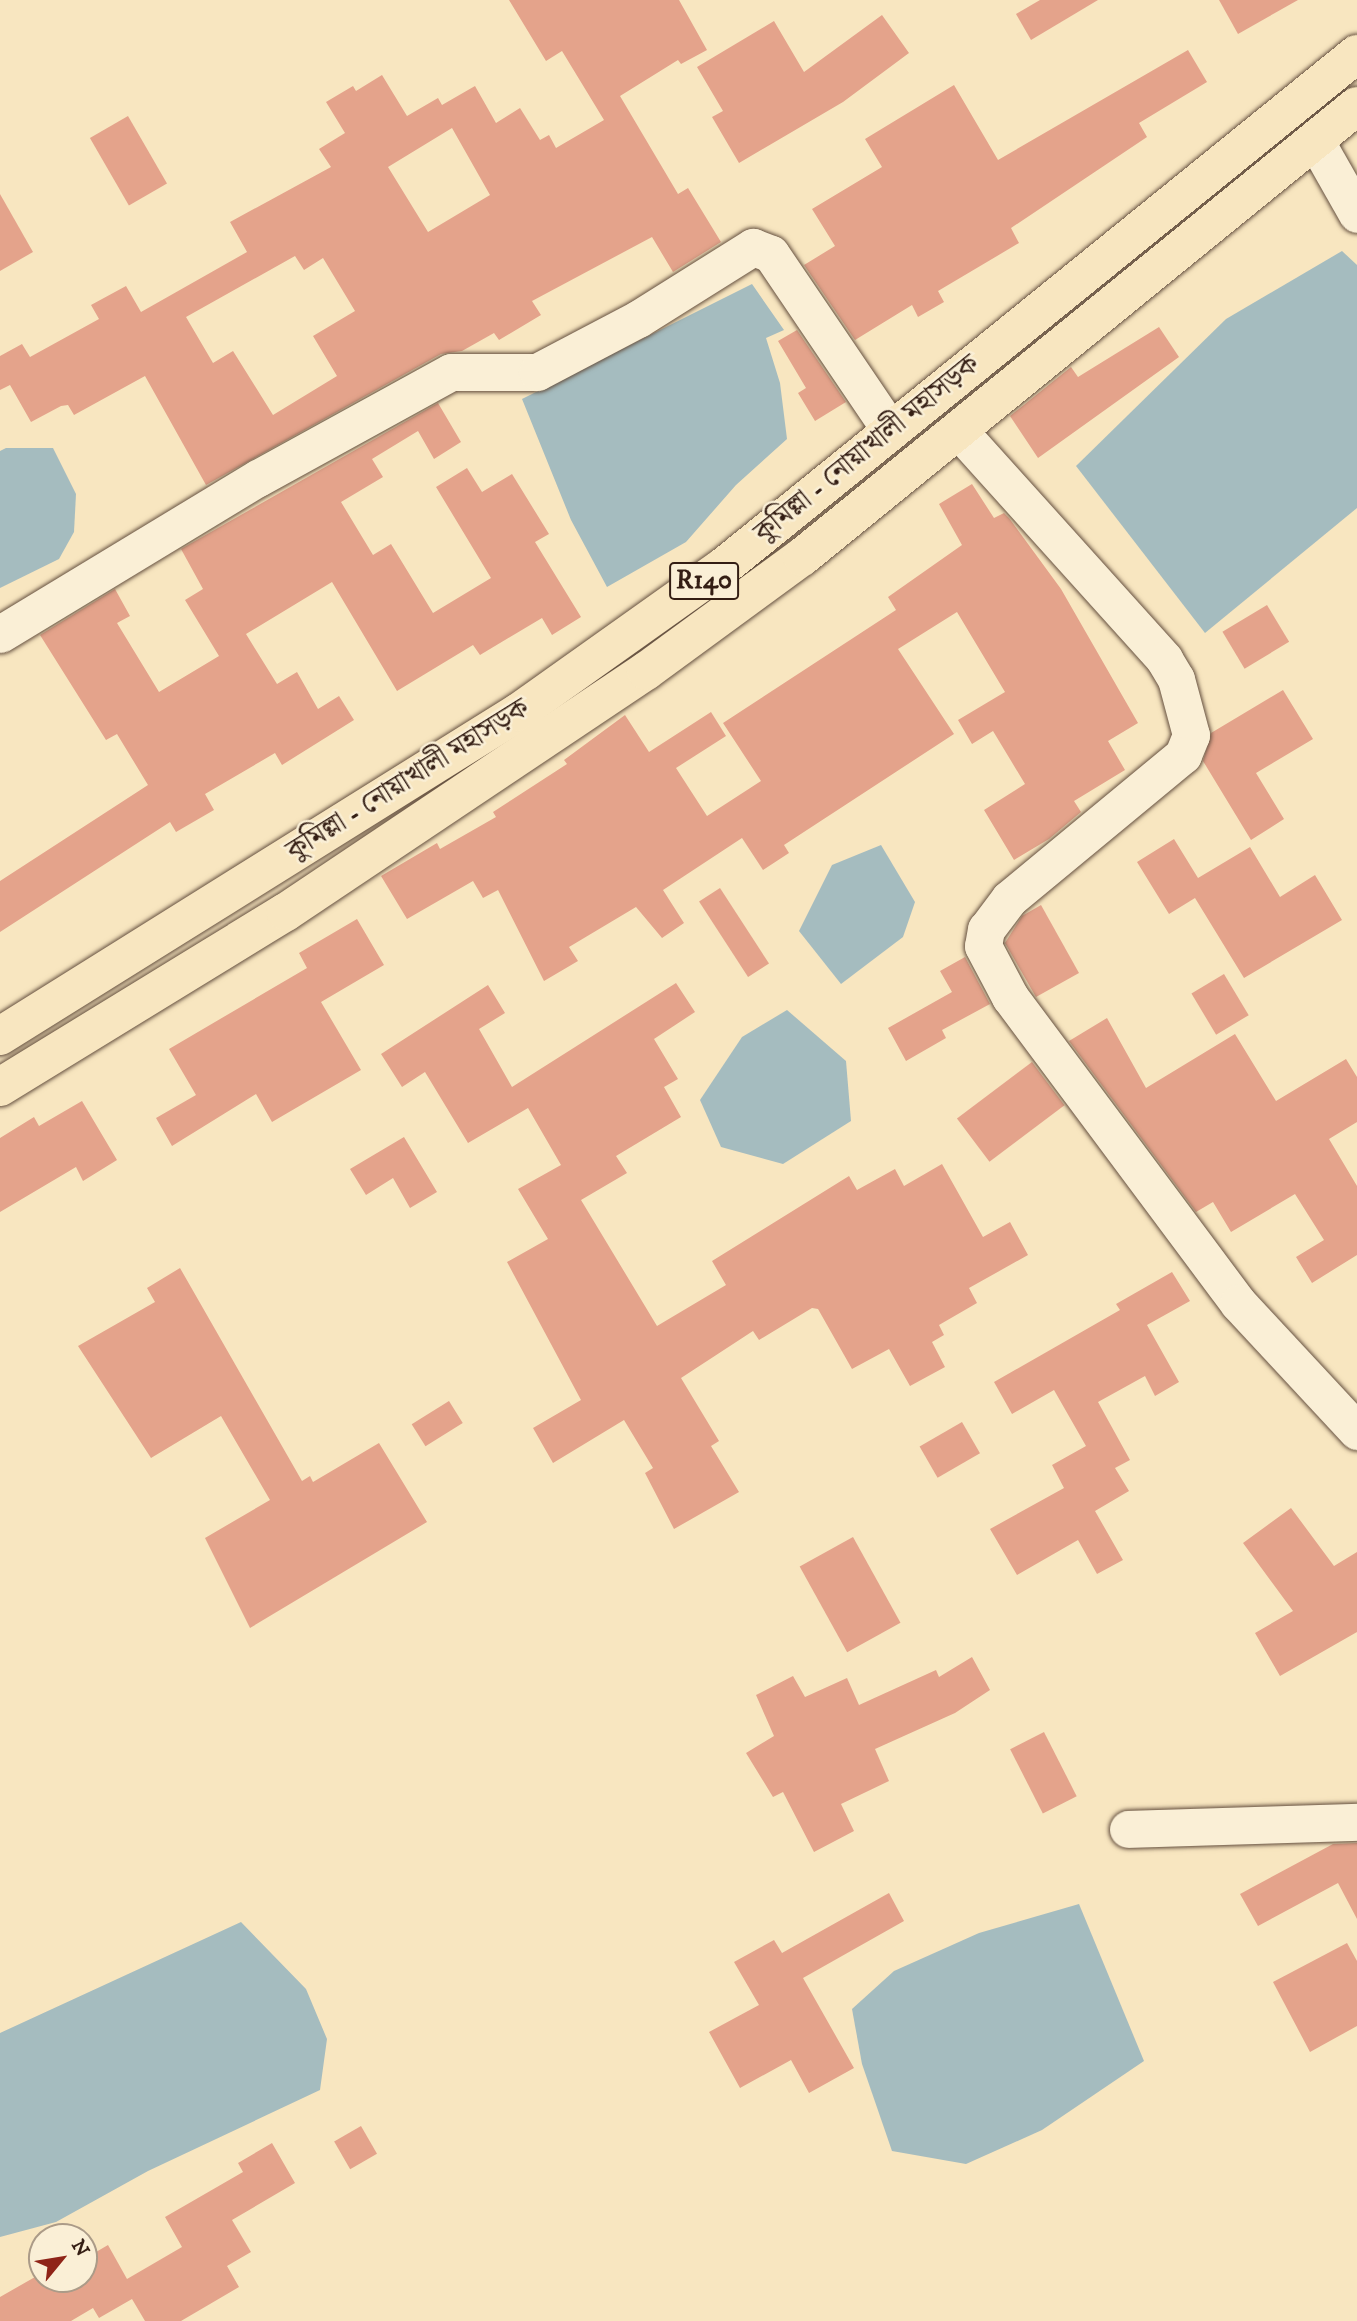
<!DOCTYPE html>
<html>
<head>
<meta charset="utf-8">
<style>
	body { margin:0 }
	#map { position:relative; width:1357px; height:2321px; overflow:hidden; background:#f8e6c0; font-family:"IM FELL DW Pica","Noto Serif Bengali",serif }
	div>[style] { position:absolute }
	.water>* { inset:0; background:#a5bcbf }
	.building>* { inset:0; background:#e4a38b; transform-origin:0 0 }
	.roads { filter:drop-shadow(0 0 2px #65503f) drop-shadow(0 0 2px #65503f) }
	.minor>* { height:37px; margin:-18.5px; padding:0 18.5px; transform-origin:18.5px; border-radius:18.5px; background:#faefd6 }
	.primary>* { height:38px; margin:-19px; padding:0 19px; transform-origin:19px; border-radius:19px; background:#f8e6c0 }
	span { translate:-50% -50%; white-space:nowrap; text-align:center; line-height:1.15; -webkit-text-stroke:5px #faefd6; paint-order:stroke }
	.shield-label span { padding:2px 5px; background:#faefd6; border:2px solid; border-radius:5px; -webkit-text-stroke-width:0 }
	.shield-label { font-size:26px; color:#341e14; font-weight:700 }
	.street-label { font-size:28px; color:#341e14 }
	.north { position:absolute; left:28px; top:2223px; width:70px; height:70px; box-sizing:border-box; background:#faefd6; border:2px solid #ab9b88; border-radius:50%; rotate:60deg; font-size:19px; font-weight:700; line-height:28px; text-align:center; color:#341e14 }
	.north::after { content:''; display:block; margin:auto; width:24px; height:32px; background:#8f2418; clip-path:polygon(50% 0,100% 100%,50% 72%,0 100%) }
</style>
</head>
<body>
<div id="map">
	<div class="water">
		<div style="clip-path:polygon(1342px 251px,1357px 265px,1357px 508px,1205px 633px,1076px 466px,1226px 319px)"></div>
		<div style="clip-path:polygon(752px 284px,784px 330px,766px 338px,780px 383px,787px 439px,736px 485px,686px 542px,607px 587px,571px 520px,522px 399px)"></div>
		<div style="clip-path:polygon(6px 448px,53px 448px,76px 494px,74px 532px,59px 559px,0 588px,0 451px)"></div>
		<div style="clip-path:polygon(881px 845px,915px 902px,903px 937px,841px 984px,799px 931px,832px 865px)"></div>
		<div style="clip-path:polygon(787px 1010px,846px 1061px,851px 1121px,783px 1164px,721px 1147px,700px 1100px,742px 1037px)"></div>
		<div style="clip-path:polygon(1079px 1904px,1144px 2061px,1042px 2130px,966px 2164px,892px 2151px,862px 2064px,852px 2009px,894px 1971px,979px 1933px)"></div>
		<div style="clip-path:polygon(241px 1922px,306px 1989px,327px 2039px,320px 2090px,148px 2171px,56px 2222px,0 2237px,0 2033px)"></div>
	</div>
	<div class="building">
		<div style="clip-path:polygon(evenodd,509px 0,679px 0,707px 50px,681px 64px,678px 60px,620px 96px,678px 194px,688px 188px,721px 242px,673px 272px,652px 237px,532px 301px,541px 315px,499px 340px,494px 333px,462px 351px,441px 354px,206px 485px,145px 376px,74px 415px,68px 405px,61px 406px,31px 422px,10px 385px,0 390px,0 356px,22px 344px,30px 357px,99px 319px,91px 305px,126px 286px,141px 312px,247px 252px,230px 222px,331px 167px,319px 149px,345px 133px,326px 102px,353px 86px,356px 91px,382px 75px,407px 116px,438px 98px,442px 105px,475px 86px,496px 123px,520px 108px,540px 140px,549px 135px,556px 148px,604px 120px,562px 51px,546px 61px,509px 0,452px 128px,490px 195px,428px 232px,388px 167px,452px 128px,509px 0,295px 256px,304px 270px,323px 258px,355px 311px,313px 336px,337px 376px,273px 415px,233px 351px,213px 363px,186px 317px,295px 256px)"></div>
		<div style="clip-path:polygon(1040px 0,1098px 0,1031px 40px,1016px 14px)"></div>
		<div style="clip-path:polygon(1219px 0,1298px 0,1238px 34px)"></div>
		<div style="clip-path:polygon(882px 15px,909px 53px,843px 102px,739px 163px,712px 117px,723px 111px,697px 67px,774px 21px,804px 72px)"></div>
		<div style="clip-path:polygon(1188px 50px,1207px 82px,1139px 123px,1147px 137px,1011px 228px,1019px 243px,938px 291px,944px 302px,918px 317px,912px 305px,855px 340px,804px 265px,835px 246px,812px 209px,882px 167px,865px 139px,954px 85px,998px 160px)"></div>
		<div style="left:128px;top:116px;width:78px;height:44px;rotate:60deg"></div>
		<div style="clip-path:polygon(0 194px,33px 252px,0 271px)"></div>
		<div style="clip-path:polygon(1159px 327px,1179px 357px,1038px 458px,1010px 416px,1071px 367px,1078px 377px)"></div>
		<div style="clip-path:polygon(797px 330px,846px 402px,815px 421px,798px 393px,806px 388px,778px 341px)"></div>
		<div style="clip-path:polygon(438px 403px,461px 442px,434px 459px,418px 431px,372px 459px,383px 477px,341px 502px,373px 555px,391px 544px,433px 613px,491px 578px,436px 487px,467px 468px,482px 492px,512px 474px,549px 534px,535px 542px,581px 617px,552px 635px,542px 618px,480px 655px,473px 645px,397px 691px,332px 582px,246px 634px,277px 684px,297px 672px,318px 709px,339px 696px,354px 720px,282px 765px,275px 753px,205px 794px,214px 810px,176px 832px,170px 822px,0 932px,0 881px,148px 785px,117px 734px,106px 740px,40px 635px,115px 589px,130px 616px,117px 623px,159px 692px,219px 656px,185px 600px,203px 589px,181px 549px)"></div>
		<div style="clip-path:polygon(972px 484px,994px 518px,1004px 513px,1009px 518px,1061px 589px,1138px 723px,1108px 741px,1125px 770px,1074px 801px,1081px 812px,1049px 839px,1014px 860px,984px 810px,1025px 784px,993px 731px,972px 744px,958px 720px,1005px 692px,957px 612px,898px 649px,954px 734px,784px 845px,789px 853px,763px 870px,742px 838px,663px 890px,684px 923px,662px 938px,636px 907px,569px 947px,578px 961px,544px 981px,498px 890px,483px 898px,473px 881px,407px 919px,381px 876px,437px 843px,440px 849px,496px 817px,493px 812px,567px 764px,564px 760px,625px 715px,649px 752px,711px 712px,726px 736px,676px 768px,707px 816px,761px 781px,723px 723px,896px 610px,888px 597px,962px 545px,939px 504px)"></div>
		<div style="left:1267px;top:605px;width:43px;height:52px;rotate:59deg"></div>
		<div style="clip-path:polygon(1283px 690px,1313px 739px,1256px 773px,1284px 819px,1251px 840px,1203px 761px,1211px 733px)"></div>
		<div style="clip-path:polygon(1174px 839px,1198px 878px,1250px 847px,1280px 897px,1315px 875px,1342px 920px,1244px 978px,1195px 898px,1169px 914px,1137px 862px)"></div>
		<div style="left:720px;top:888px;width:90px;height:25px;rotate:57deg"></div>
		<div style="clip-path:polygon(1041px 905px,1079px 973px,1036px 997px,1005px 943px,1022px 916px)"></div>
		<div style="clip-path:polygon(357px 919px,384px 965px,321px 1002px,361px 1070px,272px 1122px,256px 1094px,172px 1146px,156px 1118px,196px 1095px,169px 1049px,307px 968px,299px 953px)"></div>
		<div style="clip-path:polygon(965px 957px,990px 1004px,942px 1030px,946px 1038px,906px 1061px,888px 1028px,952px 992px,940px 971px)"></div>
		<div style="left:1224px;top:974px;width:48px;height:38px;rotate:59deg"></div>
		<div style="clip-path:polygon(676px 983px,695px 1012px,654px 1039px,678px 1079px,664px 1087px,681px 1117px,616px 1156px,627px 1173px,581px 1200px,657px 1326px,726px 1285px,712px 1261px,849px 1176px,857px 1190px,895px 1169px,904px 1186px,942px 1164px,983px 1237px,1010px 1222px,1028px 1255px,969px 1288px,977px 1303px,939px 1325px,944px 1335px,932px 1342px,945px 1367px,910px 1386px,889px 1349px,852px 1369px,818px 1309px,812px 1308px,759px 1340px,753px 1331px,681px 1378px,719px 1441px,711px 1446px,739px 1492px,674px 1529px,645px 1473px,653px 1468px,624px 1420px,553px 1463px,533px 1428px,581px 1400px,507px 1262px,548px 1239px,518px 1189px,561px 1165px,528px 1108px,468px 1143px,425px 1072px,402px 1087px,381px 1054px,488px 985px,505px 1013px,479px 1029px,512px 1087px)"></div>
		<div style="clip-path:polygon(1107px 1018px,1146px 1088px,1235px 1034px,1276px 1101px,1346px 1059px,1357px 1077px,1357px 1122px,1329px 1139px,1357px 1186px,1357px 1255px,1312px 1283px,1296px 1257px,1324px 1240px,1295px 1194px,1231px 1232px,1213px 1202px,1196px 1212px,1069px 1041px)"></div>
		<div style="left:1032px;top:1062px;width:54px;height:94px;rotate:53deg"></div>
		<div style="clip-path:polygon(82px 1101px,117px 1160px,83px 1181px,76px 1167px,0 1212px,0 1138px,34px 1117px,39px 1126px)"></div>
		<div style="clip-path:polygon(404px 1137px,437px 1192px,410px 1208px,393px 1178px,366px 1195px,350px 1169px)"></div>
		<div style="clip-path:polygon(180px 1268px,302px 1481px,310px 1476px,313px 1482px,379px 1443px,427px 1522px,250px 1628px,205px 1538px,270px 1500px,221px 1416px,151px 1458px,78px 1346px,155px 1302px,147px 1288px)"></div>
		<div style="clip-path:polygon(1172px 1272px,1190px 1301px,1147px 1325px,1179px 1382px,1155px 1396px,1145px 1376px,1098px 1402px,1130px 1460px,1115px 1468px,1129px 1491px,1095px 1511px,1123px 1560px,1097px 1574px,1078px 1540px,1017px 1575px,990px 1529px,1064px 1488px,1052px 1465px,1086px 1446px,1054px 1390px,1012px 1414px,994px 1382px,1120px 1310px,1116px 1304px)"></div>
		<div style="left:449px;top:1401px;width:26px;height:44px;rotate:58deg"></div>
		<div style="left:962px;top:1422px;width:36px;height:49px;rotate:60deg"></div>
		<div style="clip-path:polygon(1291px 1508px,1334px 1566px,1357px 1552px,1357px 1632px,1280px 1676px,1255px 1633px,1293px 1611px,1243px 1543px)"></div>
		<div style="left:853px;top:1537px;width:98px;height:61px;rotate:61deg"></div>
		<div style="clip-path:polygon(972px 1657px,990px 1690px,955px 1713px,875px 1749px,889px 1781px,841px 1804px,854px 1831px,814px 1852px,783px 1792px,773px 1797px,746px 1753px,774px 1736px,756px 1695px,793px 1676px,805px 1697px,847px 1678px,859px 1705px,936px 1670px,939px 1677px)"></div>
		<div style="left:1044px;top:1732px;width:72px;height:38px;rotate:63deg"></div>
		<div style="clip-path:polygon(1357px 1843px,1357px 1919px,1338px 1883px,1258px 1926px,1240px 1894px,1333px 1844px)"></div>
		<div style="clip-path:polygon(889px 1893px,904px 1921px,803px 1978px,854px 2068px,809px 2093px,791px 2060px,740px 2088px,709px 2032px,759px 2005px,734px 1962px,774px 1940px,782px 1953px)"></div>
		<div style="clip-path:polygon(1347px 1943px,1357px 1961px,1357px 2026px,1310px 2052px,1273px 1982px)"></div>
		<div style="left:361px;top:2126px;width:32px;height:31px;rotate:60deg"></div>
		<div style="clip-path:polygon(272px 2143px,295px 2183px,232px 2220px,251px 2252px,227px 2266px,239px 2287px,181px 2321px,145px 2321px,132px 2299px,99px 2318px,93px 2308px,71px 2321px,0 2321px,0 2297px,42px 2273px,42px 2284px,84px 2279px,84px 2259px,108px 2245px,127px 2279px,182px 2247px,165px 2217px,243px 2172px,238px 2163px)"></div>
	</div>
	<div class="roads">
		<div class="minor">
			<div style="left:1315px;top:140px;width:85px;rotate:60.4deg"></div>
			<div style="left:959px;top:431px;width:307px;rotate:48deg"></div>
			<div style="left:1164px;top:659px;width:23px;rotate:59deg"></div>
			<div style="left:1176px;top:679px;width:58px;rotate:75deg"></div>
			<div style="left:1191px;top:735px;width:22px;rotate:112deg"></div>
			<div style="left:1183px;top:755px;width:226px;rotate:140.4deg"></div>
			<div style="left:1009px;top:899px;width:38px;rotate:127deg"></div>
			<div style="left:986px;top:929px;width:17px;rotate:100deg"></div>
			<div style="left:983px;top:946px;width:58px;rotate:62.1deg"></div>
			<div style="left:1010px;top:997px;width:382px;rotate:53.3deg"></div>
			<div style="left:1238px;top:1303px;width:175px;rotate:47.1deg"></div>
			<div style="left:0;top:634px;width:301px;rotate:-31.2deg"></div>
			<div style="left:258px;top:478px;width:220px;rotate:-28.8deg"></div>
			<div style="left:451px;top:372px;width:86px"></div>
			<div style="left:537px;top:372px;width:114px;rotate:-27.7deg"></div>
			<div style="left:638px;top:319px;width:136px;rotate:-32.1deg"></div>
			<div style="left:753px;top:247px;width:19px;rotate:21deg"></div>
			<div style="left:771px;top:254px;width:210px;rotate:55.9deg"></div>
			<div style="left:1128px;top:1829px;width:229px;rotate:-1.8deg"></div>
		</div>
		<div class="primary">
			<div style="left:0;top:1036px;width:612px;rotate:-31.98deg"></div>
			<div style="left:519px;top:712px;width:249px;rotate:-35.4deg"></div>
			<div style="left:722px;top:568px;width:817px;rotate:-38.99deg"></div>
			<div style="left:0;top:1087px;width:335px;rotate:-31.5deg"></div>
			<div style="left:286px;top:912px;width:433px;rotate:-33.8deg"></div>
			<div style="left:646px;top:671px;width:193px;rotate:-36.2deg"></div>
			<div style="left:802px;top:557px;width:715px;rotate:-39.1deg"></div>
		</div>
	</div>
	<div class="shield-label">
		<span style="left:704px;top:581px">R140</span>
	</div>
	<div class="street-label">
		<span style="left:867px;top:449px;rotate:-39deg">কুমিল্লা - নোয়াখালী মহাসড়ক</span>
		<span style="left:408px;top:780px;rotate:-32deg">কুমিল্লা - নোয়াখালী মহাসড়ক</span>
	</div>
	<div class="north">N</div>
</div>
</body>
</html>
